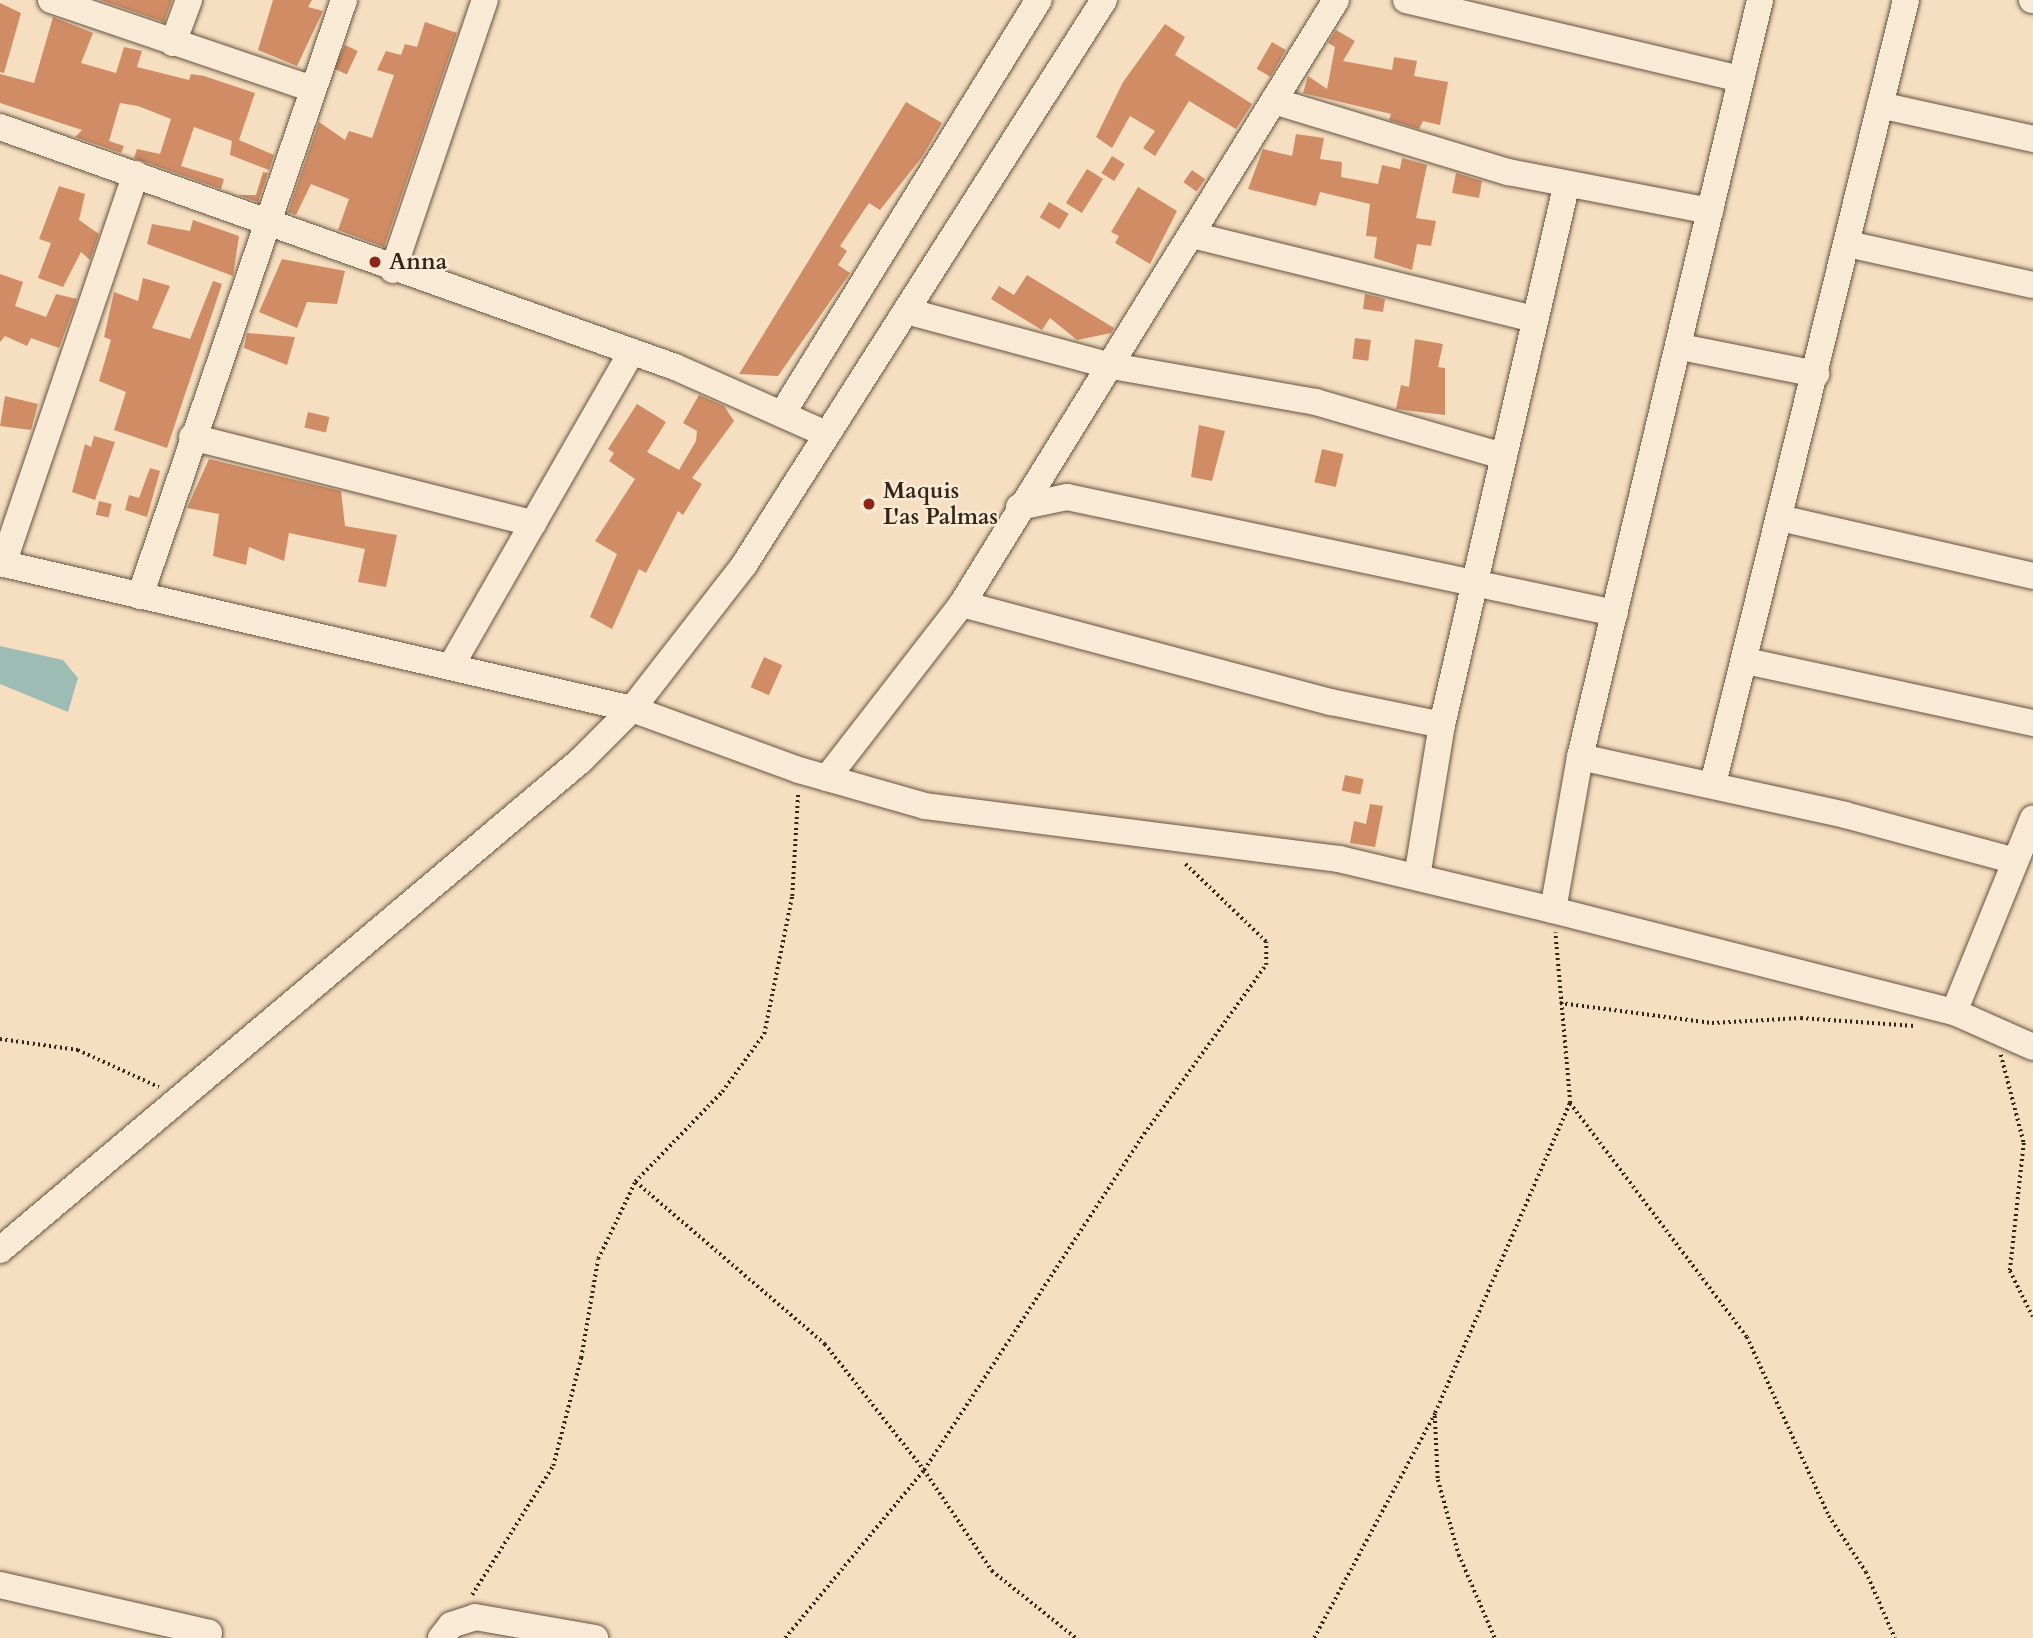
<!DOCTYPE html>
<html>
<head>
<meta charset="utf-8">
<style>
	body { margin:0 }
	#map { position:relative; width:2033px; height:1638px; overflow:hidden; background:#f6dfc0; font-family:Cardo,serif }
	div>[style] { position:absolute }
	.water>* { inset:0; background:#9dbcb4 }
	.building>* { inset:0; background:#d08d65; transform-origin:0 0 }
	.path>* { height:3.5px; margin-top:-1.75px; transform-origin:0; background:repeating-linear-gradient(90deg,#342615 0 2px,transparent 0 5.5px) }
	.roads { filter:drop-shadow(0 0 2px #645440) drop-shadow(0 0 2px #645440) }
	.minor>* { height:26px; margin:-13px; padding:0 13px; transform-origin:13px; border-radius:13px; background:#f9ead6 }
	.dots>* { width:19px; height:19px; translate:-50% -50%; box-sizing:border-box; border:4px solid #f9ead6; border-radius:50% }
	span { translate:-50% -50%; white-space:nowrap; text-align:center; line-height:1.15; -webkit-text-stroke:5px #f9ead6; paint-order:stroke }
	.poi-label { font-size:23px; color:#342615; font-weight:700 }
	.left { translate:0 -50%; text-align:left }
</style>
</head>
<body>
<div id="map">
	<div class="water">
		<div style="clip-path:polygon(0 646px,63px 660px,78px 678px,68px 712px,0 684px)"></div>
	</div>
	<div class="building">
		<div style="clip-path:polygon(100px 0,172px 0,164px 22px)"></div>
		<div style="clip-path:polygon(273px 0,312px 0,308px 7px,323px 11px,297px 66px,258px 50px)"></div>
		<div style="clip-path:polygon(0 3px,21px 13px,4px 73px,0 72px)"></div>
		<div style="clip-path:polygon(53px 17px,93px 33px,81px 63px,116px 73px,124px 47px,142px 51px,137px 67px,189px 80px,191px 74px,204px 76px,255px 93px,239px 140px,274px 155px,269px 170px,230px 155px,232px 141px,194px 127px,181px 166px,224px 179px,221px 189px,134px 158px,137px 149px,160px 154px,171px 119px,138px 106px,120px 103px,109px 141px,124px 146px,121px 153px,75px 137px,82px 130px,0 103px,0 74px,34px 83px)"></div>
		<div style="clip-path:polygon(425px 22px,457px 33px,384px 247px,338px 230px,349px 199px,311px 184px,296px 215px,288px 212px,319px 122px,345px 140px,349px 131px,372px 138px,394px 75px,377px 70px,386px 51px,401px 55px,405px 44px,417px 47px)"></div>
		<div style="clip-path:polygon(1165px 24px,1185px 37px,1175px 55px,1252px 104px,1236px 129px,1189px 101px,1155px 156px,1143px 148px,1155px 131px,1130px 116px,1112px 148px,1096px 137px,1123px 82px)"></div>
		<div style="clip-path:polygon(1336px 30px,1355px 41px,1343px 61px,1392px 70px,1394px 57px,1417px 61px,1414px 76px,1448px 82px,1440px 125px,1423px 121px,1419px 129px,1389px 120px,1391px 114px,1303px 93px,1308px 76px,1327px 89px,1335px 47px,1328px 43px)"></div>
		<div style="left:1272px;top:42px;width:16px;height:31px;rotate:30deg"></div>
		<div style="left:345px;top:45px;width:14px;height:26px;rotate:25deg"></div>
		<div style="clip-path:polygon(906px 102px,942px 123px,922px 157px,880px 210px,869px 203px,840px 246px,847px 251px,838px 265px,850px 273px,778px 376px,739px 374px)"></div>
		<div style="clip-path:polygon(1296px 134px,1324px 138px,1320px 159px,1342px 162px,1341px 177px,1378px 184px,1382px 165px,1400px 169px,1402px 158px,1427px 165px,1416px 218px,1436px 221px,1431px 246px,1417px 244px,1412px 270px,1374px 258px,1377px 237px,1366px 236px,1370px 204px,1320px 192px,1316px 206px,1248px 189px,1263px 149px,1292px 156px)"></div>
		<div style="left:1112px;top:156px;width:15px;height:20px;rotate:32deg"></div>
		<div style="left:1087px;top:169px;width:19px;height:40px;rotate:32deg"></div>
		<div style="left:1192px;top:170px;width:16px;height:15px;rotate:35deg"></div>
		<div style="clip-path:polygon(263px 172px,268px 173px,258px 202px,238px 195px,256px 195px)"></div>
		<div style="clip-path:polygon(1456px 173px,1482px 181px,1479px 198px,1452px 193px)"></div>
		<div style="clip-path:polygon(59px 186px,85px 194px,79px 220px,99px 234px,90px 260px,81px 252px,63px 287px,38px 278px,51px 243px,39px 239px)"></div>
		<div style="clip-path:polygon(1138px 187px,1177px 211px,1150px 264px,1115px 243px,1119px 236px,1111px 232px)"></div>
		<div style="left:1049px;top:202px;width:23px;height:18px;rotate:31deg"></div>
		<div style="clip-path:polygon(193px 220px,239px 236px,233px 276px,147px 244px,152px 224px,190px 231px)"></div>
		<div style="clip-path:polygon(282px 259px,345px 271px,337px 304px,307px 302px,297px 328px,259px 312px)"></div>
		<div style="clip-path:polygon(0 274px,23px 282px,15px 306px,46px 317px,56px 294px,77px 299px,59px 348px,31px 338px,27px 346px,5px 336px,0 342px)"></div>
		<div style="clip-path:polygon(1027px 275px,1114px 328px,1111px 333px,1077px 340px,1050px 318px,1042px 330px,991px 299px,999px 286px,1014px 295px)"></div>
		<div style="clip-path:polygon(143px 278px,170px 286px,152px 328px,190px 339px,213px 281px,222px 284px,167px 448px,114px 430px,126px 392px,99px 381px,111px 340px,104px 337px,114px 292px,138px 301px)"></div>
		<div style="clip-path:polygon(1365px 294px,1385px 299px,1383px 312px,1363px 309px)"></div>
		<div style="clip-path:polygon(247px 333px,295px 337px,287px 365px,244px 348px)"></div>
		<div style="left:1355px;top:338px;width:16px;height:21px;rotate:7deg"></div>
		<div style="clip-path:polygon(1415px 339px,1443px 344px,1438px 367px,1445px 368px,1445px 415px,1396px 409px,1401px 385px,1409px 387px)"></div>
		<div style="clip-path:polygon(699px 395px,724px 406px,734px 421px,692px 478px,702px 484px,683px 515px,678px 511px,646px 573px,639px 569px,612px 629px,590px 617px,617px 554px,595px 541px,635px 479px,609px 461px,614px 453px,608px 449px,637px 404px,666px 422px,647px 452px,679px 470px,696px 441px,697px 431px,683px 423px)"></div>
		<div style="clip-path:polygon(5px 396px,38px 404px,31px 430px,0 426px)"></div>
		<div style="left:308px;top:412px;width:22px;height:16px;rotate:13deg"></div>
		<div style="clip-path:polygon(1199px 425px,1225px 431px,1212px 481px,1191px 477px)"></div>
		<div style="clip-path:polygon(94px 436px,115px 442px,95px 500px,72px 492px,85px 444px,91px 447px)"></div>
		<div style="left:1322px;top:449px;width:22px;height:34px;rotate:13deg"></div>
		<div style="clip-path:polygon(209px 459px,341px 491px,345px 526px,397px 535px,386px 587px,358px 582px,365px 549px,289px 533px,284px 561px,249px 547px,246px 565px,213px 556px,219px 514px,187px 508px)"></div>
		<div style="clip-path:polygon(150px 468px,160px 471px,147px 517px,125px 510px,129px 495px,139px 498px)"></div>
		<div style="left:99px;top:501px;width:13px;height:14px;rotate:13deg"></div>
		<div style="left:764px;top:657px;width:20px;height:33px;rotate:24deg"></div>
		<div style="left:1345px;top:775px;width:19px;height:16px;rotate:12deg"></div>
		<div style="clip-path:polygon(1370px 804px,1383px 806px,1375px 847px,1350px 843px,1354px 821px,1366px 824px)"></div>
	</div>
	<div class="path">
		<div style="left:1560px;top:1003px;width:153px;rotate:7.5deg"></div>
		<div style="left:1712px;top:1023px;width:89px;rotate:-3.2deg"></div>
		<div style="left:1801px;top:1018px;width:114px;rotate:4deg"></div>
		<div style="left:0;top:1039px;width:79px;rotate:8deg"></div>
		<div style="left:78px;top:1050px;width:89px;rotate:24.6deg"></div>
		<div style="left:2001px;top:1055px;width:91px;rotate:75.4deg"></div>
		<div style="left:2024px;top:1143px;width:129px;rotate:96.2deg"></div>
		<div style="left:2010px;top:1271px;width:51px;rotate:63.4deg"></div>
		<div style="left:1570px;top:1103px;width:293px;rotate:52.9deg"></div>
		<div style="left:1747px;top:1337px;width:197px;rotate:65.4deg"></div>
		<div style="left:1829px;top:1516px;width:67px;rotate:56.5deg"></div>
		<div style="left:1866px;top:1572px;width:72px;rotate:66.3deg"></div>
		<div style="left:636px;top:1182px;width:249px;rotate:40.6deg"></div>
		<div style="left:825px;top:1344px;width:160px;rotate:51.8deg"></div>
		<div style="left:924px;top:1470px;width:122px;rotate:56deg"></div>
		<div style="left:992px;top:1571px;width:107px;rotate:38.6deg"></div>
		<div style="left:1435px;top:1416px;width:64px;rotate:87.3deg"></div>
		<div style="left:1438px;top:1480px;width:78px;rotate:74.4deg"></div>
		<div style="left:1459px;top:1555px;width:90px;rotate:66.6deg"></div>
		<div style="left:472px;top:1595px;width:152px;rotate:-57.9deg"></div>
		<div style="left:553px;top:1466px;width:112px;rotate:-75.5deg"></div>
		<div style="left:581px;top:1358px;width:100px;rotate:-80.3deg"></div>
		<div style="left:598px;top:1259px;width:85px;rotate:-64.3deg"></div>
		<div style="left:635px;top:1182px;width:125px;rotate:-46deg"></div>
		<div style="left:722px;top:1092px;width:72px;rotate:-54.1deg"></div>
		<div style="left:764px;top:1034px;width:141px;rotate:-78.5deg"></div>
		<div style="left:792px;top:896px;width:103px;rotate:-86.7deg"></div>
		<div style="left:785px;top:1638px;width:218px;rotate:-50.4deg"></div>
		<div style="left:924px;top:1470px;width:402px;rotate:-56.8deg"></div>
		<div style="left:1144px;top:1134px;width:208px;rotate:-54.2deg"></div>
		<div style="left:1266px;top:965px;width:23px;rotate:-90deg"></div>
		<div style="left:1266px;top:942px;width:115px;rotate:-136.1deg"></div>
		<div style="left:1314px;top:1638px;width:255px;rotate:-61.7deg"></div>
		<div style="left:1435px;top:1413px;width:338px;rotate:-66.5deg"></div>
		<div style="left:1570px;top:1103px;width:171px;rotate:-95deg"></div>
	</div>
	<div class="roads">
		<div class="minor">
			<div style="left:51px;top:0;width:277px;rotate:18.8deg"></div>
			<div style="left:1406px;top:0;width:340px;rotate:13.3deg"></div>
			<div style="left:2032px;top:0;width:1px"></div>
			<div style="left:173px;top:43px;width:46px;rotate:-69.6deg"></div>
			<div style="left:1274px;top:101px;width:245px;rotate:16.9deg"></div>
			<div style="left:1508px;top:172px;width:206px;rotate:10.9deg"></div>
			<div style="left:1880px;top:105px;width:157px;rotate:12.5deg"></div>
			<div style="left:0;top:127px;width:716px;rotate:19.57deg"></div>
			<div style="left:675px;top:367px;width:165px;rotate:23.9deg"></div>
			<div style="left:1192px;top:235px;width:351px;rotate:13.8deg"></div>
			<div style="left:1848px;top:244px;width:189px;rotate:12.5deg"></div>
			<div style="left:393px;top:270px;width:285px;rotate:-71.2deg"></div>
			<div style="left:910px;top:312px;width:209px;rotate:15deg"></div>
			<div style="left:1112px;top:366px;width:207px;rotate:10deg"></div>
			<div style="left:1316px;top:402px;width:195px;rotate:16.1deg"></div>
			<div style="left:1681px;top:347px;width:138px;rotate:11.3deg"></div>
			<div style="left:782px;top:414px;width:487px;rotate:-58.2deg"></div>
			<div style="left:192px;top:437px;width:352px;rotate:14.2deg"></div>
			<div style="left:1019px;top:507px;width:49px;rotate:-11.8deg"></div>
			<div style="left:1067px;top:497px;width:560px;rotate:11.95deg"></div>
			<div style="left:1780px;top:518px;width:260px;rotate:12.9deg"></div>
			<div style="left:0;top:563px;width:649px;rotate:13.01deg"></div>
			<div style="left:632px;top:709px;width:178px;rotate:20.1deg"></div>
			<div style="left:799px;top:770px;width:131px;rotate:15.9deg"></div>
			<div style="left:925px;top:806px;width:417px;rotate:7.3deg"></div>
			<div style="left:1339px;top:859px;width:220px;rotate:13.4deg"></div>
			<div style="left:1553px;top:910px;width:414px;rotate:14.3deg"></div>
			<div style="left:1954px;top:1012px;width:86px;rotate:23.9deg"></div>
			<div style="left:3px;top:564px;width:412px;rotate:-71.2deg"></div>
			<div style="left:140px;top:596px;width:630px;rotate:-71.1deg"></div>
			<div style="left:962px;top:604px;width:382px;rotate:14.9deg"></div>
			<div style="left:1331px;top:702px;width:113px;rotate:11.7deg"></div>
			<div style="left:1746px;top:661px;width:294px;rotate:12.2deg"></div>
			<div style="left:451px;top:666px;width:361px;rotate:-60.1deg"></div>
			<div style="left:1580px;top:757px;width:271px;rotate:12.3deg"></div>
			<div style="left:1845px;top:815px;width:173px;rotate:15.1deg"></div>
			<div style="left:827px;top:778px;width:220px;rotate:-52.2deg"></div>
			<div style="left:962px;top:604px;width:710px;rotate:-58.23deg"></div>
			<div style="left:1713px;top:784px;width:807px;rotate:-76.17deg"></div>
			<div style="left:1417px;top:877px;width:154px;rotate:-80.7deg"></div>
			<div style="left:1442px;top:725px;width:552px;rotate:-77.02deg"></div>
			<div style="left:1553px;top:910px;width:155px;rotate:-80deg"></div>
			<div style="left:1580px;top:757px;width:778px;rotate:-76.62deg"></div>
			<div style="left:1954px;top:1012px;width:209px;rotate:-67.8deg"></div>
			<div style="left:0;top:1250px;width:759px;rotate:-40.13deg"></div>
			<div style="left:580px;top:761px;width:74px;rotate:-45deg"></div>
			<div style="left:632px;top:709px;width:182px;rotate:-52.1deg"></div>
			<div style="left:744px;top:565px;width:670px;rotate:-57.5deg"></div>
			<div style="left:0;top:1585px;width:214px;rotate:12.9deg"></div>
			<div style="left:209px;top:1633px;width:5px;rotate:101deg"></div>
			<div style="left:441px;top:1638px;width:16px;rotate:-52deg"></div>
			<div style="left:451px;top:1625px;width:25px;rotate:-18deg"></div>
			<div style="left:475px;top:1617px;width:122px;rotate:9.9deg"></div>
		</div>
	</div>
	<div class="dots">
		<div style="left:375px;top:262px;background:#8f2418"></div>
		<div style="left:869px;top:504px;background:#8f2418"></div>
	</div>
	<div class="poi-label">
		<span class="left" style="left:389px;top:262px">Anna</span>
		<span class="left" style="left:883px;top:504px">Maquis<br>L'as Palmas</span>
	</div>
</div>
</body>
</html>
